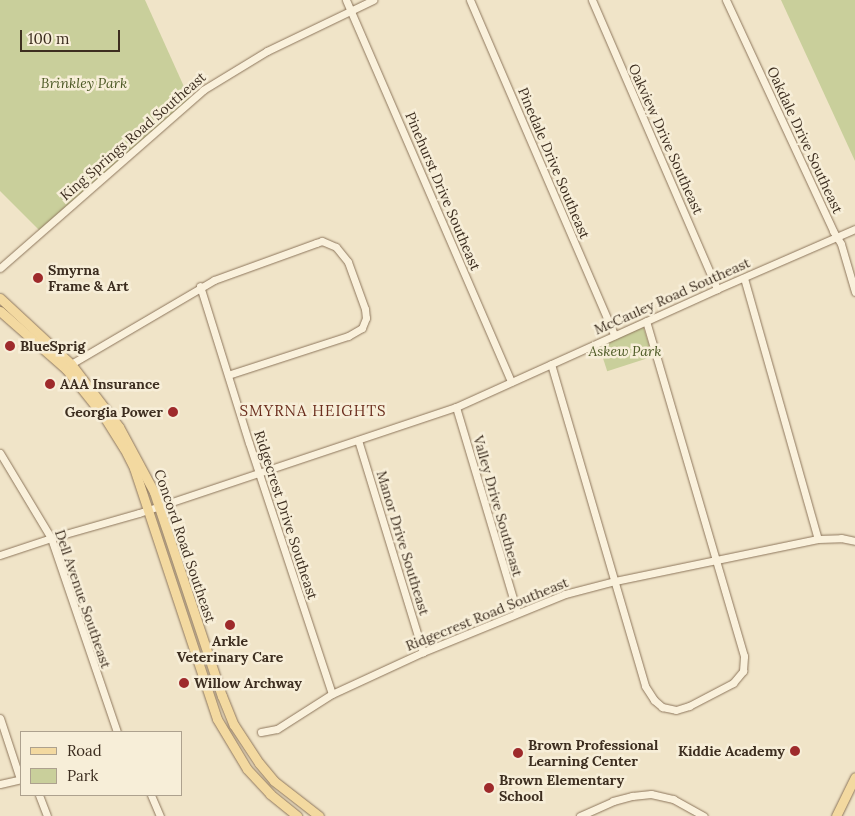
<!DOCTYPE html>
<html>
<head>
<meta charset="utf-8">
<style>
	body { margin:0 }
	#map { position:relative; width:855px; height:816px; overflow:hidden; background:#f0e4c8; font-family:Lora,serif }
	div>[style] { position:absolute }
	.green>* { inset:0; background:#c9cf9b; transform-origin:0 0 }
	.roads { filter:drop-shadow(0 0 1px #8d765c) drop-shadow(0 0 1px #8d765c) }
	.minor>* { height:7px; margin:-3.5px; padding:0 3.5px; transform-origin:3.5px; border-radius:3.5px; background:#faf1dc }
	.major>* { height:9px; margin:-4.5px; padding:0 4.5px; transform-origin:4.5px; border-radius:4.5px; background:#f3d9a0 }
	.dots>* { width:14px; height:14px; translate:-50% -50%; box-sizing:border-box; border:2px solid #f7eed8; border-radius:50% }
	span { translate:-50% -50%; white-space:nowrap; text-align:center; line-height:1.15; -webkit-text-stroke:5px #f7eed8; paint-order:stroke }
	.park-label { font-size:14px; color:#4d5a26; font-style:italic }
	.street-label { font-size:14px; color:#3d2e20 }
	.poi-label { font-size:14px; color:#3d2e20; font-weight:700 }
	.left { translate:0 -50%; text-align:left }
	.right { translate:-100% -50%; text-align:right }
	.neighbourhood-label { font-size:15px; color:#6b2e1e; letter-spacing:1px }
	.legend { position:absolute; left:20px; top:731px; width:162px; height:65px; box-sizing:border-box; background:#f7eed8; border:1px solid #ada18e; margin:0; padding:6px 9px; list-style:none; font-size:15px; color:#3d2e20 }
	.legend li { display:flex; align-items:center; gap:10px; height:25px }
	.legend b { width:25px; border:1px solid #ada18e }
	.scale { position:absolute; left:20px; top:30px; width:100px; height:22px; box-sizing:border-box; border:2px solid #3d2e20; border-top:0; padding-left:6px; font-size:15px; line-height:18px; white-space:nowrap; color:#3d2e20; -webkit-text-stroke:4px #f7eed8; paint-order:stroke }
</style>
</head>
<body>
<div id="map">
	<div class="green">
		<div style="clip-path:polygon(0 0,145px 0,190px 100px,41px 232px,0 191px)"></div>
		<div style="clip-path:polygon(781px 0,855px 0,855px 161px)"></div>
		<div style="left:643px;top:326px;width:32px;height:48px;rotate:72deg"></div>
	</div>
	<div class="roads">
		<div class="minor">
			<div style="left:346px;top:0;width:416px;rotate:66.6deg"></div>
			<div style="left:470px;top:0;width:365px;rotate:66.7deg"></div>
			<div style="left:592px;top:0;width:315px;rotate:66.6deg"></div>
			<div style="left:726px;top:0;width:255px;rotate:65.1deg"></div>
			<div style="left:833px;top:231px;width:15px;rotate:58deg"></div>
			<div style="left:841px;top:244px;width:50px;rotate:73.7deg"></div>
			<div style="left:0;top:268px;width:270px;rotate:-41.2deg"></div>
			<div style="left:203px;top:90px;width:75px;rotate:-31.4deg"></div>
			<div style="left:267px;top:51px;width:118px;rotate:-25.7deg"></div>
			<div style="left:744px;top:278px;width:271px;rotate:74.2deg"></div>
			<div style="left:200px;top:286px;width:164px;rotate:72.7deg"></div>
			<div style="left:249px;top:443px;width:264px;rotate:71.7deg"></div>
			<div style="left:71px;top:364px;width:166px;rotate:-30.4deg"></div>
			<div style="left:214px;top:280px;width:109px;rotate:-19.9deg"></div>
			<div style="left:316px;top:243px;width:6px;rotate:-18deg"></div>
			<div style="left:322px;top:241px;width:15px;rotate:23deg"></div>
			<div style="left:336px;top:247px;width:19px;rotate:51deg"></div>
			<div style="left:348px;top:262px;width:50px;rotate:70.1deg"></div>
			<div style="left:365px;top:309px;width:9px;rotate:84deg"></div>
			<div style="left:366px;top:318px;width:11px;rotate:112deg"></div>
			<div style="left:362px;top:328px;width:16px;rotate:150deg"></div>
			<div style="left:348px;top:336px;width:126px;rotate:162deg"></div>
			<div style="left:551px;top:364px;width:335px;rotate:73.7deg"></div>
			<div style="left:645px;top:686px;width:17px;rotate:57deg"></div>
			<div style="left:654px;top:700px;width:11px;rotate:41deg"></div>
			<div style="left:662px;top:707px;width:14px;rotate:12deg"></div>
			<div style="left:676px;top:710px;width:14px;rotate:-17deg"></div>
			<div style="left:689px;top:706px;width:50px;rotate:-27.6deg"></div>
			<div style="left:733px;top:683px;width:16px;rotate:-50deg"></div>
			<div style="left:743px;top:671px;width:15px;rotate:-86deg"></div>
			<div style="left:744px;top:656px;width:349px;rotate:-106.3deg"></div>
			<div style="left:456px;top:407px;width:214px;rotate:73.4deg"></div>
			<div style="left:358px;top:440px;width:222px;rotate:73deg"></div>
			<div style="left:0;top:453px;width:99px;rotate:59deg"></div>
			<div style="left:51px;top:538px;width:205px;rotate:71.2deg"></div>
			<div style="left:0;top:555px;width:54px;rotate:-18.4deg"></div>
			<div style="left:51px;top:538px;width:91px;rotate:-15.9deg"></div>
			<div style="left:139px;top:513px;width:334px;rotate:-18.5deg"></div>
			<div style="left:456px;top:407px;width:286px;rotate:-24.3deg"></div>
			<div style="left:717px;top:289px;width:150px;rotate:-23.5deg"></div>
			<div style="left:0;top:718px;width:64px;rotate:71.8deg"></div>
			<div style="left:261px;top:732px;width:16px;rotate:-11deg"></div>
			<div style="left:277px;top:729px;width:65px;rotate:-32.5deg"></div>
			<div style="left:332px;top:694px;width:100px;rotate:-24.8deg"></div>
			<div style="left:423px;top:652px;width:153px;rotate:-22.2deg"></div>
			<div style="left:565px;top:594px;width:52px;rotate:-14.6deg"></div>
			<div style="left:615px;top:581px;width:207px;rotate:-11.7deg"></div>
			<div style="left:818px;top:539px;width:23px;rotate:-2deg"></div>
			<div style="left:841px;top:538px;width:14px;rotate:12deg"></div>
			<div style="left:0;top:784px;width:22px;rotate:-13deg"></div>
			<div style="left:39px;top:795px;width:22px;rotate:69deg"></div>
			<div style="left:151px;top:795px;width:23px;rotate:67deg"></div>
			<div style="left:580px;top:816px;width:36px;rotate:-24deg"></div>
			<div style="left:613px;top:801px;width:20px;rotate:-15deg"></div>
			<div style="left:632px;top:796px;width:19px;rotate:-6deg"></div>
			<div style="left:651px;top:794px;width:23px;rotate:13deg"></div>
			<div style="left:673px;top:799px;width:35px;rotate:29deg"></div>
		</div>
		<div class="major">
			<div style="left:0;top:298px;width:97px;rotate:42.9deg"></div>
			<div style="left:71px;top:364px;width:79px;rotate:52.7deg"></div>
			<div style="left:119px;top:427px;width:74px;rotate:61.7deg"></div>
			<div style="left:154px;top:492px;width:215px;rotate:71.6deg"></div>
			<div style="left:222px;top:696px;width:31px;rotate:68deg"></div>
			<div style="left:234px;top:725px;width:45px;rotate:56.7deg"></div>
			<div style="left:259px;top:763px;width:23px;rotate:50deg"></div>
			<div style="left:274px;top:781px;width:57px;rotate:37.9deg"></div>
			<div style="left:0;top:311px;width:88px;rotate:41.3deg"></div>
			<div style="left:66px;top:369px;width:63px;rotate:51.5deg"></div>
			<div style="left:105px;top:418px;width:36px;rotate:58deg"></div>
			<div style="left:124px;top:448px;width:22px;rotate:63deg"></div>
			<div style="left:134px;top:468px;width:264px;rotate:71.7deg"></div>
			<div style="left:217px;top:719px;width:58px;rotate:59deg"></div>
			<div style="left:247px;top:769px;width:34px;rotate:47deg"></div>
			<div style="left:270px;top:794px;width:35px;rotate:39deg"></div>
			<div style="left:836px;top:816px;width:43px;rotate:-64deg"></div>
		</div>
	</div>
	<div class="dots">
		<div style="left:38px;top:278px;background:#9e2a2b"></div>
		<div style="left:10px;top:346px;background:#9e2a2b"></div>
		<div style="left:50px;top:384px;background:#9e2a2b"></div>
		<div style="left:173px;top:412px;background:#9e2a2b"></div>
		<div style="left:230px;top:625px;background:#9e2a2b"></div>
		<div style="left:184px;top:683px;background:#9e2a2b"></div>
		<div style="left:795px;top:751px;background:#9e2a2b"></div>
		<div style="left:518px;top:753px;background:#9e2a2b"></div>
		<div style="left:489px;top:788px;background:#9e2a2b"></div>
	</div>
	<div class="park-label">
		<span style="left:84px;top:83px">Brinkley Park</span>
		<span style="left:625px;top:351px">Askew Park</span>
	</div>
	<div class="street-label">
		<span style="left:133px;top:136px;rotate:-41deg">King Springs Road Southeast</span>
		<span style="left:666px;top:139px;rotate:66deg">Oakview Drive Southeast</span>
		<span style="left:805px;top:140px;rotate:65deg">Oakdale Drive Southeast</span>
		<span style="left:554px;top:163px;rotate:67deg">Pinedale Drive Southeast</span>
		<span style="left:443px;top:191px;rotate:67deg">Pinehurst Drive Southeast</span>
		<span style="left:672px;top:296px;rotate:-24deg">McCauley Road Southeast</span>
		<span style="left:498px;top:506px;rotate:74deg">Valley Drive Southeast</span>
		<span style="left:286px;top:515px;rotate:72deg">Ridgecrest Drive Southeast</span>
		<span style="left:403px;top:543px;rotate:73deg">Manor Drive Southeast</span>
		<span style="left:185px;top:546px;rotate:71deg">Concord Road Southeast</span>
		<span style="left:83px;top:599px;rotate:71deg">Dell Avenue Southeast</span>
		<span style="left:487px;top:614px;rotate:-22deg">Ridgecrest Road Southeast</span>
	</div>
	<div class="poi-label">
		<span class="left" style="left:48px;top:278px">Smyrna<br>Frame &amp; Art</span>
		<span class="left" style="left:20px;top:346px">BlueSprig</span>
		<span class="left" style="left:60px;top:384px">AAA Insurance</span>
		<span class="right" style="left:163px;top:412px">Georgia Power</span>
		<span style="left:230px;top:649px">Arkle<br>Veterinary Care</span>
		<span class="left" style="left:194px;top:683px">Willow Archway</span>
		<span class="left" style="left:528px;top:753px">Brown Professional<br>Learning Center</span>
		<span class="right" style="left:785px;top:751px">Kiddie Academy</span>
		<span class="left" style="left:499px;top:788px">Brown Elementary<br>School</span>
	</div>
	<div class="neighbourhood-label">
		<span style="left:313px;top:411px">SMYRNA HEIGHTS</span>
	</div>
	<ul class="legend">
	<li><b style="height:6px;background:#f3d9a0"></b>Road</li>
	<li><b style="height:14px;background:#c9cf9b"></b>Park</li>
	</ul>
	<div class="scale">100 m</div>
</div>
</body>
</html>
